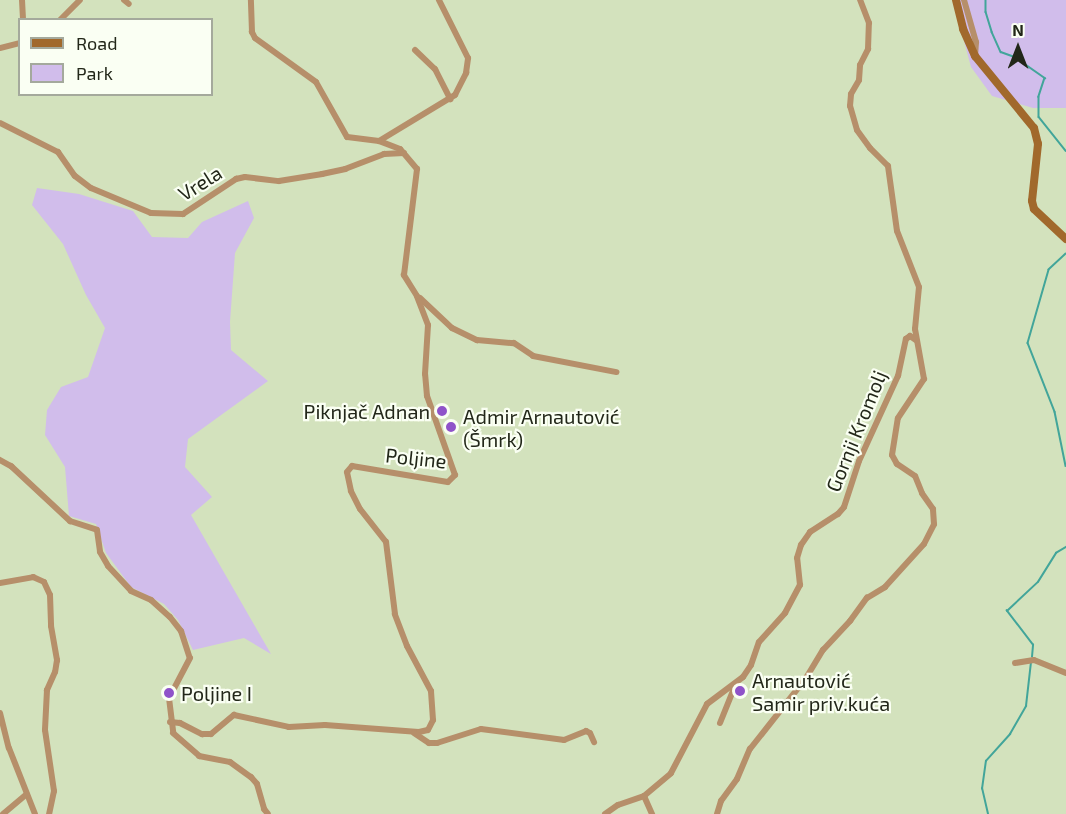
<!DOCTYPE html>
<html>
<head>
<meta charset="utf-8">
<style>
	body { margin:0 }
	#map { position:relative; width:1066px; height:814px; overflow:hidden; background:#d3e2bd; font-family:"Exo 2",sans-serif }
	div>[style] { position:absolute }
	.green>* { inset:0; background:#d1bdeb }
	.stream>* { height:1.5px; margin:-0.75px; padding:0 0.75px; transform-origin:0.75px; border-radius:0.75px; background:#42a59a }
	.street>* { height:6px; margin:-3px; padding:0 3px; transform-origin:3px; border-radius:3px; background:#b68f6a }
	.secondary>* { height:8px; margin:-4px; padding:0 4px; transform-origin:4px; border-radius:4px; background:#a1692c }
	.dots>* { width:16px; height:16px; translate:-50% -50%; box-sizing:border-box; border:3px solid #fafff3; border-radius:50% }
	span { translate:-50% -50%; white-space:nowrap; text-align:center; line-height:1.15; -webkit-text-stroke:4.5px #fafff3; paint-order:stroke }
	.street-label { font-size:20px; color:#222719 }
	.poi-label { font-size:20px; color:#222719 }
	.right { translate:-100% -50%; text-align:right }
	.left { translate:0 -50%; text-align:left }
	.legend { position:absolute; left:18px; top:18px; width:195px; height:78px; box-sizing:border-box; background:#fafff3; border:2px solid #a4a99c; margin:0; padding:8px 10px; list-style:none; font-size:18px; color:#222719 }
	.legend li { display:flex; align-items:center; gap:12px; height:30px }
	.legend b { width:30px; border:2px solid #a4a99c }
	.north { position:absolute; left:988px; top:18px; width:60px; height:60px; -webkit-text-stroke:4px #fafff3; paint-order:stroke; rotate:0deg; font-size:16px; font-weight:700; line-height:24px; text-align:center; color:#222719 }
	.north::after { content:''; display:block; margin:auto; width:21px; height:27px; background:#222719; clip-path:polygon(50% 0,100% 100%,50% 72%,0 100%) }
</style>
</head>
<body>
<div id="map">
	<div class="green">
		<div style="clip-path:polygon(953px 0,1066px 0,1066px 108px,1033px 108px,992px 96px,971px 67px)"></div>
		<div style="clip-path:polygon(37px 188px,79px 194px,133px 211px,152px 237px,188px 238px,202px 222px,248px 201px,254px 218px,235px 253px,230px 322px,231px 350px,268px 381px,188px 439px,185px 467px,212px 497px,191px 515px,271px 654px,244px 638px,193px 650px,178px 620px,164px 604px,131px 587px,106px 553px,96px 524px,69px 516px,65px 467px,45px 435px,47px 410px,61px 387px,88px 377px,105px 328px,86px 295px,63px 244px,32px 205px)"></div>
	</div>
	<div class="stream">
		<div style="left:986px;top:0;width:12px;rotate:90deg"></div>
		<div style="left:986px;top:12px;width:21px;rotate:73deg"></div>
		<div style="left:992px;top:32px;width:22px;rotate:66deg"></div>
		<div style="left:1001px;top:52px;width:15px;rotate:20deg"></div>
		<div style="left:1015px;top:57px;width:37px;rotate:35deg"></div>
		<div style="left:1045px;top:78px;width:20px;rotate:108deg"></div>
		<div style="left:1039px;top:97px;width:20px;rotate:90deg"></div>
		<div style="left:1039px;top:117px;width:43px;rotate:51.5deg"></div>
		<div style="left:1066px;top:254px;width:23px;rotate:137deg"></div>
		<div style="left:1049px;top:270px;width:76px;rotate:106deg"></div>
		<div style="left:1028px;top:343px;width:74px;rotate:68.6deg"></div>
		<div style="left:1055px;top:412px;width:55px;rotate:78.5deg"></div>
		<div style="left:1032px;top:657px;width:12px;rotate:-85deg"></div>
		<div style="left:1033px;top:645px;width:43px;rotate:-127.4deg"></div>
		<div style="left:1007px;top:611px;width:42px;rotate:-43.1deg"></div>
		<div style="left:1038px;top:582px;width:34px;rotate:-58deg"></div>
		<div style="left:1056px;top:553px;width:12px;rotate:-31deg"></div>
		<div style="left:988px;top:814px;width:26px;rotate:-103deg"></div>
		<div style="left:982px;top:789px;width:28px;rotate:-82deg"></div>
		<div style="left:986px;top:761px;width:36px;rotate:-48deg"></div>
		<div style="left:1010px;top:734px;width:32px;rotate:-60deg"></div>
		<div style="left:1026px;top:706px;width:44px;rotate:-83.5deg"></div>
	</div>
	<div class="street">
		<div style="left:22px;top:0;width:20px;rotate:87deg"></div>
		<div style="left:124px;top:0;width:6px;rotate:39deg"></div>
		<div style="left:964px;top:0;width:44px;rotate:74.1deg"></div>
		<div style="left:976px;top:42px;width:13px;rotate:94deg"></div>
		<div style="left:60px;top:20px;width:28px;rotate:-45deg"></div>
		<div style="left:0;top:48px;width:21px;rotate:-14deg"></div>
		<div style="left:415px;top:50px;width:28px;rotate:44deg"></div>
		<div style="left:435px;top:69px;width:34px;rotate:63deg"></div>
		<div style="left:0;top:123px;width:65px;rotate:26.6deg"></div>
		<div style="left:58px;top:152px;width:29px;rotate:55deg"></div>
		<div style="left:75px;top:176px;width:20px;rotate:37deg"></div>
		<div style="left:91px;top:188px;width:65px;rotate:22.6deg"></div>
		<div style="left:151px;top:213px;width:32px;rotate:2deg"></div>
		<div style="left:183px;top:214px;width:64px;rotate:-33.4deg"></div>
		<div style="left:236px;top:179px;width:9px;rotate:-13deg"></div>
		<div style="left:245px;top:177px;width:34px;rotate:7deg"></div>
		<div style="left:279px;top:181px;width:44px;rotate:-9.2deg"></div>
		<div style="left:322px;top:174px;width:24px;rotate:-12deg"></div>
		<div style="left:345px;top:169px;width:42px;rotate:-21deg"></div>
		<div style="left:384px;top:154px;width:20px;rotate:-3deg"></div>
		<div style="left:379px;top:141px;width:89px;rotate:-31.2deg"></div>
		<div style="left:455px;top:95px;width:25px;rotate:-63deg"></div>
		<div style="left:466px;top:73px;width:15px;rotate:-82deg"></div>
		<div style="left:468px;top:58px;width:65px;rotate:-116.6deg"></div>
		<div style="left:420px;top:298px;width:44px;rotate:43.2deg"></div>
		<div style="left:452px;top:328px;width:28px;rotate:26deg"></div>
		<div style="left:477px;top:340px;width:37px;rotate:5deg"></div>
		<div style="left:514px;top:343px;width:23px;rotate:34deg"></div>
		<div style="left:533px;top:356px;width:85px;rotate:10.9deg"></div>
		<div style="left:0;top:460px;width:13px;rotate:29deg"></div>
		<div style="left:11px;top:466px;width:81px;rotate:43deg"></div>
		<div style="left:70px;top:521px;width:28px;rotate:18deg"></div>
		<div style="left:97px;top:530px;width:22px;rotate:82deg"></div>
		<div style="left:100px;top:552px;width:16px;rotate:60deg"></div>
		<div style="left:108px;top:566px;width:34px;rotate:47deg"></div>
		<div style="left:131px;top:591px;width:22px;rotate:24deg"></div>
		<div style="left:151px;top:600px;width:25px;rotate:42deg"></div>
		<div style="left:170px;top:617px;width:18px;rotate:52deg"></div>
		<div style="left:181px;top:631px;width:28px;rotate:72deg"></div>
		<div style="left:190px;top:658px;width:45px;rotate:117.7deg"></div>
		<div style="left:169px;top:698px;width:35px;rotate:83deg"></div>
		<div style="left:173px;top:733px;width:35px;rotate:41deg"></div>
		<div style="left:199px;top:756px;width:32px;rotate:11deg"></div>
		<div style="left:230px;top:762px;width:26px;rotate:36deg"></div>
		<div style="left:251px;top:777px;width:9px;rotate:49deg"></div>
		<div style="left:257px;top:784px;width:26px;rotate:74deg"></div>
		<div style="left:264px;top:809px;width:6px;rotate:51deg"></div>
		<div style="left:0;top:583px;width:34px;rotate:-10deg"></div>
		<div style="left:33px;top:577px;width:12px;rotate:24deg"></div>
		<div style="left:44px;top:582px;width:14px;rotate:65deg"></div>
		<div style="left:50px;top:595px;width:31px;rotate:88deg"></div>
		<div style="left:51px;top:626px;width:35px;rotate:80deg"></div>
		<div style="left:57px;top:660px;width:12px;rotate:99deg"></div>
		<div style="left:55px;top:672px;width:20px;rotate:114deg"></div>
		<div style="left:47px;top:690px;width:40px;rotate:92.9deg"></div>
		<div style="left:45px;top:730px;width:62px;rotate:81.6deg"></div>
		<div style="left:54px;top:791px;width:24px;rotate:102deg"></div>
		<div style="left:1015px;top:663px;width:19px;rotate:-9deg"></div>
		<div style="left:1034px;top:660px;width:35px;rotate:22deg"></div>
		<div style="left:0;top:713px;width:36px;rotate:76deg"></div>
		<div style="left:9px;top:748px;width:71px;rotate:68.5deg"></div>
		<div style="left:170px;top:722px;width:10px;rotate:6deg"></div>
		<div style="left:180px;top:723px;width:25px;rotate:27deg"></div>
		<div style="left:202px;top:734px;width:9px"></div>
		<div style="left:211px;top:734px;width:30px;rotate:-40deg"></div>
		<div style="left:234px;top:715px;width:56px;rotate:12.3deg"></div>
		<div style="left:289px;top:727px;width:36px;rotate:-3deg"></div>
		<div style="left:325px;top:725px;width:94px;rotate:4.3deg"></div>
		<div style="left:419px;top:732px;width:9px;rotate:-13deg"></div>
		<div style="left:428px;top:730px;width:11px;rotate:-63deg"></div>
		<div style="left:433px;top:720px;width:29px;rotate:-94deg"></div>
		<div style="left:431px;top:691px;width:51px;rotate:-118.1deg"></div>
		<div style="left:407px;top:646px;width:34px;rotate:-111deg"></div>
		<div style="left:395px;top:614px;width:73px;rotate:-97.1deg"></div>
		<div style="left:386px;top:542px;width:42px;rotate:-128.2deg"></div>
		<div style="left:360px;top:509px;width:20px;rotate:-117deg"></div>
		<div style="left:351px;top:491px;width:19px;rotate:-102deg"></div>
		<div style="left:347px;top:472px;width:8px;rotate:-50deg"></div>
		<div style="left:352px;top:466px;width:97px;rotate:9.5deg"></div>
		<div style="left:448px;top:482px;width:10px;rotate:-45deg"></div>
		<div style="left:455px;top:475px;width:84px;rotate:-109.5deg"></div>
		<div style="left:427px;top:396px;width:22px;rotate:-95deg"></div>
		<div style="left:425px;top:374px;width:49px;rotate:-86.5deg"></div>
		<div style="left:428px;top:325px;width:31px;rotate:-111deg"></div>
		<div style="left:417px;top:296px;width:25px;rotate:-122deg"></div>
		<div style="left:404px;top:275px;width:107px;rotate:-83deg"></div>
		<div style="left:417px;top:169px;width:26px;rotate:-130deg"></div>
		<div style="left:400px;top:149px;width:22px;rotate:-159deg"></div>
		<div style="left:379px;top:141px;width:32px;rotate:-173deg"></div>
		<div style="left:347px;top:137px;width:63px;rotate:-119.4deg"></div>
		<div style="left:316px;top:82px;width:75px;rotate:-144.2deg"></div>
		<div style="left:255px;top:38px;width:7px;rotate:-117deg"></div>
		<div style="left:252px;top:32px;width:32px;rotate:-92deg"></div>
		<div style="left:720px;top:723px;width:40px;rotate:-68deg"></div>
		<div style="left:414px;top:733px;width:18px;rotate:34deg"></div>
		<div style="left:429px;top:743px;width:8px"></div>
		<div style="left:437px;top:743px;width:46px;rotate:-17.7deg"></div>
		<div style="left:481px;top:729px;width:84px;rotate:7.5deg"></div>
		<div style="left:564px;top:740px;width:24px;rotate:-22deg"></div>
		<div style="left:586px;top:731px;width:4px;rotate:27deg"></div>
		<div style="left:590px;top:733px;width:10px;rotate:66deg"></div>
		<div style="left:644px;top:796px;width:20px;rotate:66deg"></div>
		<div style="left:3px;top:814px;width:31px;rotate:-40deg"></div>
		<div style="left:605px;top:814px;width:16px;rotate:-35deg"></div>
		<div style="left:618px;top:805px;width:28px;rotate:-19deg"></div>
		<div style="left:644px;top:796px;width:35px;rotate:-40deg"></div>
		<div style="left:671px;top:773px;width:78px;rotate:-62.4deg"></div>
		<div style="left:707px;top:704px;width:45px;rotate:-36.9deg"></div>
		<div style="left:743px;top:677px;width:14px;rotate:-56deg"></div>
		<div style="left:751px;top:665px;width:24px;rotate:-71deg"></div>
		<div style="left:759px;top:642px;width:39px;rotate:-48deg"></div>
		<div style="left:785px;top:613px;width:32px;rotate:-62deg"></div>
		<div style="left:800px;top:585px;width:27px;rotate:-96deg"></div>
		<div style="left:797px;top:558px;width:14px;rotate:-73deg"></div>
		<div style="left:801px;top:545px;width:16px;rotate:-55deg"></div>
		<div style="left:810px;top:532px;width:33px;rotate:-33deg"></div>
		<div style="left:838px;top:514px;width:9px;rotate:-49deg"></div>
		<div style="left:844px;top:507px;width:48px;rotate:-71.9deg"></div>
		<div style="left:859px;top:461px;width:94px;rotate:-65.4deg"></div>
		<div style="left:898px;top:376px;width:38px;rotate:-78deg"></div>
		<div style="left:906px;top:339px;width:5px;rotate:-37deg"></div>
		<div style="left:910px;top:336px;width:7px;rotate:34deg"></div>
		<div style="left:717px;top:814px;width:14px;rotate:-73deg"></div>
		<div style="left:721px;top:801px;width:27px;rotate:-54deg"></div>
		<div style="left:737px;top:779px;width:33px;rotate:-67deg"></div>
		<div style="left:750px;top:749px;width:90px;rotate:-51.7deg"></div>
		<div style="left:806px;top:678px;width:33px;rotate:-59deg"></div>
		<div style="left:823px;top:650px;width:40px;rotate:-47deg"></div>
		<div style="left:850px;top:621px;width:29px;rotate:-54deg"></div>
		<div style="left:867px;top:598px;width:21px;rotate:-31deg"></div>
		<div style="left:885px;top:587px;width:58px;rotate:-47.8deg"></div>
		<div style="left:924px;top:544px;width:22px;rotate:-63deg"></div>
		<div style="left:934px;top:524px;width:15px;rotate:-94deg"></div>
		<div style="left:933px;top:509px;width:19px;rotate:-125deg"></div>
		<div style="left:922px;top:493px;width:18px;rotate:-112deg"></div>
		<div style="left:915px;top:476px;width:22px;rotate:-146deg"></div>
		<div style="left:897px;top:464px;width:10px;rotate:-119deg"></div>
		<div style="left:892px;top:455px;width:37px;rotate:-81deg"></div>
		<div style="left:898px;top:418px;width:47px;rotate:-56.3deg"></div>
		<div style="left:924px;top:379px;width:51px;rotate:-100.2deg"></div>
		<div style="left:915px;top:329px;width:42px;rotate:-84.6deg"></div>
		<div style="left:919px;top:287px;width:60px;rotate:-111.4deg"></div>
		<div style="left:897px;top:231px;width:66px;rotate:-97.9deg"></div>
		<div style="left:888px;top:166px;width:25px;rotate:-135deg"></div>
		<div style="left:870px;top:148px;width:22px;rotate:-126deg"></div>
		<div style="left:857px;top:130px;width:25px;rotate:-106deg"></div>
		<div style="left:850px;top:106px;width:12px;rotate:-85deg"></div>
		<div style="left:851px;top:94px;width:16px;rotate:-60deg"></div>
		<div style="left:859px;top:80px;width:15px;rotate:-86deg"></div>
		<div style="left:860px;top:65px;width:18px;rotate:-63deg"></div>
		<div style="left:868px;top:49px;width:26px;rotate:-88deg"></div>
		<div style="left:869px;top:23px;width:25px;rotate:-111deg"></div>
	</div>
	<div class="secondary">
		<div style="left:956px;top:0;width:30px;rotate:76deg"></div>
		<div style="left:963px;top:29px;width:30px;rotate:66deg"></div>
		<div style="left:975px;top:56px;width:93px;rotate:50.7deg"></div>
		<div style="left:1034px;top:128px;width:16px;rotate:76deg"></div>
		<div style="left:1038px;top:144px;width:57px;rotate:96deg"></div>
		<div style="left:1032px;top:201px;width:8px;rotate:76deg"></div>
		<div style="left:1034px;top:209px;width:44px;rotate:43.2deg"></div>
	</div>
	<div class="dots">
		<div style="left:442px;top:411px;background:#8f53c9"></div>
		<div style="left:451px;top:427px;background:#8f53c9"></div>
		<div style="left:740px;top:691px;background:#8f53c9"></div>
		<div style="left:169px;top:693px;background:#8f53c9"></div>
	</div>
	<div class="street-label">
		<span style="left:200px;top:183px;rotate:-32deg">Vrela</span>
		<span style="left:856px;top:431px;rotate:-68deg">Gornji Kromolj</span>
		<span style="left:416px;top:458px;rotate:6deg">Poljine</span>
	</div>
	<div class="poi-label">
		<span class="right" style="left:430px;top:411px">Piknjač Adnan</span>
		<span class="left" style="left:463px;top:428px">Admir Arnautović<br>(Šmrk)</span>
		<span class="left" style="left:752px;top:692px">Arnautović<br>Samir priv.kuća</span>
		<span class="left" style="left:181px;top:693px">Poljine I</span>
	</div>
	<ul class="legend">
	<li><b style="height:8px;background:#a1692c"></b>Road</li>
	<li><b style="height:16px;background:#d1bdeb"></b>Park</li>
	</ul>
	<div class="north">N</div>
</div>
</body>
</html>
